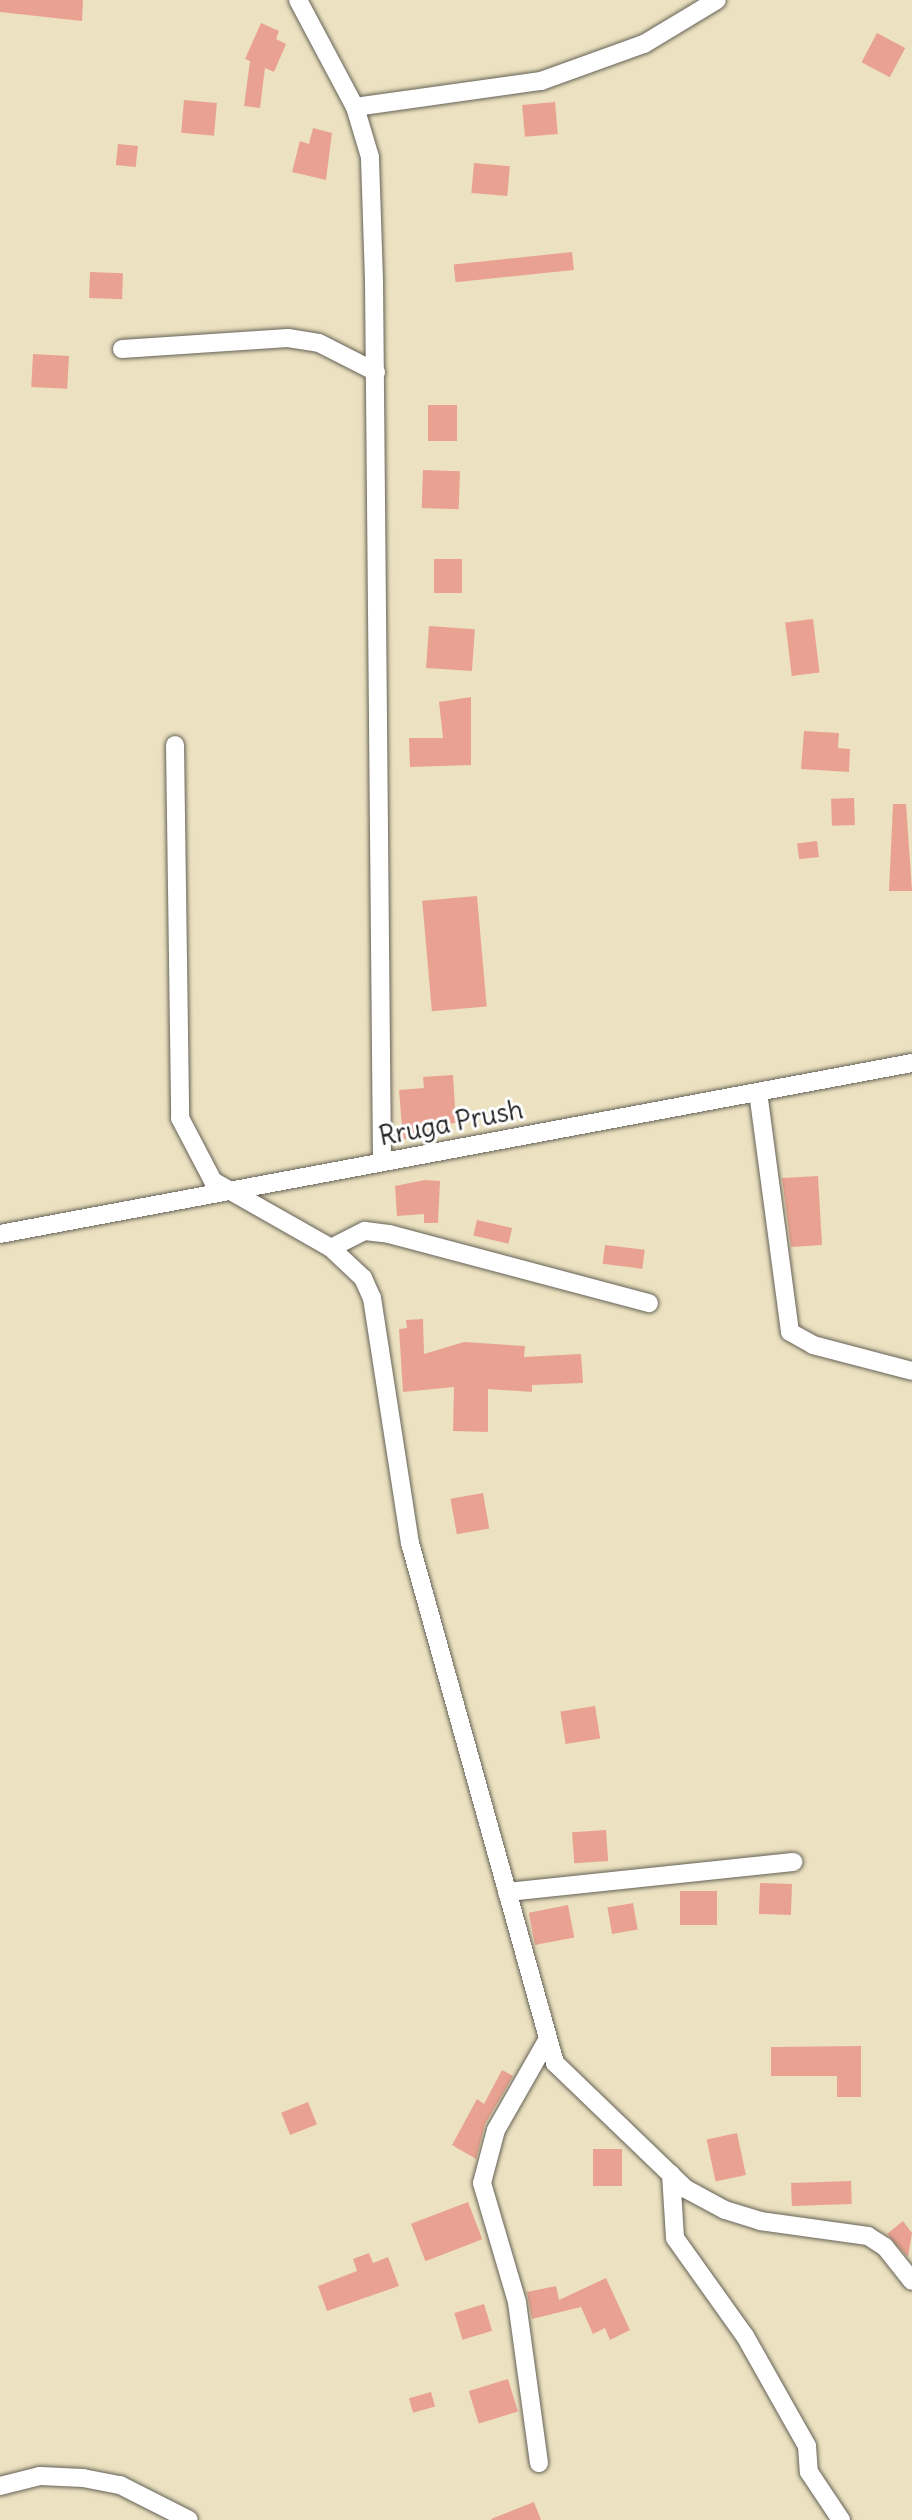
<!DOCTYPE html>
<html>
<head>
<meta charset="utf-8">
<style>
	body { margin:0 }
	#map { position:relative; width:912px; height:2520px; overflow:hidden; background:#ece2c1; font-family:Delius,sans-serif }
	div>[style] { position:absolute }
	.building>* { inset:0; background:#e9a291; transform-origin:0 0 }
	.roads { filter:drop-shadow(0 0 2px #656156) drop-shadow(0 0 2px #656156) }
	.minor>* { height:18px; margin:-9px; padding:0 9px; transform-origin:9px; border-radius:9px; background:#fff }
	span { translate:-50% -50%; white-space:nowrap; text-align:center; line-height:1.15; -webkit-text-stroke:6px #fff; paint-order:stroke }
	.street-label { font-size:26px; color:#1c1c1c }
</style>
</head>
<body>
<div id="map">
	<div class="building">
		<div style="clip-path:polygon(0 0,83px 0,82px 21px,0 12px)"></div>
		<div style="clip-path:polygon(261px 23px,279px 31px,276px 39px,286px 44px,274px 72px,265px 68px,260px 108px,244px 106px,250px 61px,245px 59px)"></div>
		<div style="left:877px;top:33px;width:32px;height:33px;rotate:28deg"></div>
		<div style="left:184px;top:100px;width:33px;height:33px;rotate:5deg"></div>
		<div style="left:555px;top:102px;width:32px;height:33px;rotate:85deg"></div>
		<div style="clip-path:polygon(313px 128px,332px 133px,326px 180px,292px 172px,300px 141px,309px 144px)"></div>
		<div style="left:118px;top:144px;width:20px;height:21px;rotate:6deg"></div>
		<div style="left:474px;top:163px;width:36px;height:30px;rotate:5deg"></div>
		<div style="left:572px;top:252px;width:18px;height:119px;rotate:84deg"></div>
		<div style="left:90px;top:272px;width:33px;height:26px;rotate:2deg"></div>
		<div style="left:33px;top:354px;width:36px;height:33px;rotate:3deg"></div>
		<div style="left:428px;top:405px;width:29px;height:36px"></div>
		<div style="left:423px;top:470px;width:37px;height:38px;rotate:2deg"></div>
		<div style="left:434px;top:559px;width:28px;height:34px"></div>
		<div style="left:813px;top:619px;width:54px;height:28px;rotate:83deg"></div>
		<div style="left:429px;top:626px;width:46px;height:42px;rotate:4deg"></div>
		<div style="clip-path:polygon(471px 697px,471px 765px,410px 767px,409px 738px,443px 738px,439px 702px)"></div>
		<div style="clip-path:polygon(804px 731px,839px 733px,838px 748px,850px 749px,849px 772px,801px 769px)"></div>
		<div style="left:854px;top:798px;width:27px;height:23px;rotate:88deg"></div>
		<div style="clip-path:polygon(893px 804px,906px 804px,912px 891px,889px 891px)"></div>
		<div style="left:817px;top:841px;width:16px;height:20px;rotate:83deg"></div>
		<div style="left:477px;top:896px;width:111px;height:55px;rotate:85deg"></div>
		<div style="clip-path:polygon(453px 1075px,456px 1123px,443px 1124px,443px 1135px,403px 1139px,399px 1090px,424px 1088px,423px 1077px)"></div>
		<div style="clip-path:polygon(818px 1176px,822px 1245px,791px 1247px,782px 1178px)"></div>
		<div style="clip-path:polygon(425px 1180px,440px 1181px,438px 1223px,424px 1223px,424px 1214px,397px 1216px,395px 1186px)"></div>
		<div style="left:477px;top:1220px;width:36px;height:16px;rotate:13deg"></div>
		<div style="left:605px;top:1245px;width:40px;height:19px;rotate:7deg"></div>
		<div style="clip-path:polygon(423px 1319px,424px 1354px,464px 1342px,525px 1346px,524px 1357px,581px 1354px,583px 1383px,532px 1385px,532px 1392px,488px 1389px,488px 1432px,453px 1431px,454px 1387px,403px 1392px,399px 1329px,407px 1328px,406px 1320px)"></div>
		<div style="left:483px;top:1493px;width:36px;height:33px;rotate:80deg"></div>
		<div style="left:595px;top:1706px;width:33px;height:35px;rotate:81deg"></div>
		<div style="left:606px;top:1830px;width:31px;height:34px;rotate:86deg"></div>
		<div style="left:760px;top:1883px;width:32px;height:31px;rotate:2deg"></div>
		<div style="left:680px;top:1891px;width:37px;height:34px"></div>
		<div style="left:633px;top:1903px;width:27px;height:26px;rotate:80deg"></div>
		<div style="left:568px;top:1905px;width:33px;height:40px;rotate:79deg"></div>
		<div style="clip-path:polygon(861px 2046px,861px 2097px,837px 2097px,837px 2076px,771px 2076px,771px 2047px)"></div>
		<div style="clip-path:polygon(502px 2070px,513px 2076px,485px 2124px,476px 2159px,452px 2145px,477px 2099px,484px 2104px)"></div>
		<div style="left:308px;top:2102px;width:24px;height:29px;rotate:68deg"></div>
		<div style="left:737px;top:2133px;width:43px;height:31px;rotate:78deg"></div>
		<div style="left:593px;top:2149px;width:29px;height:37px"></div>
		<div style="left:851px;top:2181px;width:23px;height:60px;rotate:88deg"></div>
		<div style="left:468px;top:2202px;width:40px;height:61px;rotate:69deg"></div>
		<div style="clip-path:polygon(903px 2221px,912px 2233px,908px 2257px,887px 2234px)"></div>
		<div style="clip-path:polygon(369px 2253px,373px 2263px,388px 2257px,399px 2286px,327px 2311px,318px 2286px,357px 2271px,353px 2259px)"></div>
		<div style="clip-path:polygon(606px 2278px,630px 2330px,610px 2340px,605px 2328px,593px 2334px,581px 2307px,532px 2319px,527px 2292px,556px 2286px,559px 2300px)"></div>
		<div style="left:484px;top:2304px;width:28px;height:31px;rotate:73deg"></div>
		<div style="left:508px;top:2379px;width:34px;height:41px;rotate:73deg"></div>
		<div style="left:431px;top:2392px;width:15px;height:23px;rotate:74deg"></div>
		<div style="clip-path:polygon(534px 2502px,541px 2520px,492px 2520px,491px 2519px)"></div>
	</div>
	<div class="roads">
		<div class="minor">
			<div style="left:298px;top:0;width:121px;rotate:62deg"></div>
			<div style="left:122px;top:349px;width:166px;rotate:-3.8deg"></div>
			<div style="left:288px;top:338px;width:31px;rotate:9deg"></div>
			<div style="left:319px;top:343px;width:64px;rotate:27deg"></div>
			<div style="left:175px;top:745px;width:373px;rotate:89.2deg"></div>
			<div style="left:180px;top:1118px;width:71px;rotate:62.4deg"></div>
			<div style="left:213px;top:1181px;width:136px;rotate:29.6deg"></div>
			<div style="left:331px;top:1248px;width:44px;rotate:43.2deg"></div>
			<div style="left:363px;top:1278px;width:22px;rotate:66deg"></div>
			<div style="left:372px;top:1298px;width:248px;rotate:81.2deg"></div>
			<div style="left:410px;top:1543px;width:540px;rotate:74.42deg"></div>
			<div style="left:555px;top:2063px;width:182px;rotate:43.9deg"></div>
			<div style="left:686px;top:2189px;width:44px;rotate:28.3deg"></div>
			<div style="left:725px;top:2210px;width:37px;rotate:17deg"></div>
			<div style="left:760px;top:2221px;width:109px;rotate:7.9deg"></div>
			<div style="left:868px;top:2236px;width:20px;rotate:33deg"></div>
			<div style="left:885px;top:2247px;width:43px;rotate:51.5deg"></div>
			<div style="left:758px;top:1092px;width:242px;rotate:82.4deg"></div>
			<div style="left:790px;top:1332px;width:26px;rotate:29deg"></div>
			<div style="left:813px;top:1345px;width:102px;rotate:14.7deg"></div>
			<div style="left:382px;top:1162px;width:882px;rotate:-90.52deg"></div>
			<div style="left:374px;top:280px;width:123px;rotate:-91.9deg"></div>
			<div style="left:370px;top:157px;width:52px;rotate:-106.7deg"></div>
			<div style="left:355px;top:107px;width:188px;rotate:-8deg"></div>
			<div style="left:541px;top:81px;width:109px;rotate:-19.8deg"></div>
			<div style="left:644px;top:44px;width:85px;rotate:-31.1deg"></div>
			<div style="left:0;top:1234px;width:928px;rotate:-10.62deg"></div>
			<div style="left:331px;top:1248px;width:38px;rotate:-27deg"></div>
			<div style="left:365px;top:1231px;width:24px;rotate:7deg"></div>
			<div style="left:389px;top:1234px;width:269px;rotate:14.9deg"></div>
			<div style="left:507px;top:1892px;width:288px;rotate:-6deg"></div>
			<div style="left:671px;top:2174px;width:64px;rotate:86.4deg"></div>
			<div style="left:675px;top:2238px;width:120px;rotate:54.5deg"></div>
			<div style="left:745px;top:2336px;width:126px;rotate:60.6deg"></div>
			<div style="left:807px;top:2446px;width:26px;rotate:86deg"></div>
			<div style="left:809px;top:2472px;width:58px;rotate:56.3deg"></div>
			<div style="left:539px;top:2463px;width:162px;rotate:-97.8deg"></div>
			<div style="left:517px;top:2302px;width:124px;rotate:-106.4deg"></div>
			<div style="left:482px;top:2183px;width:55px;rotate:-75.2deg"></div>
			<div style="left:496px;top:2130px;width:105px;rotate:-60.3deg"></div>
			<div style="left:0;top:2486px;width:41px;rotate:-14deg"></div>
			<div style="left:40px;top:2476px;width:43px;rotate:2.7deg"></div>
			<div style="left:83px;top:2478px;width:38px;rotate:11deg"></div>
			<div style="left:120px;top:2485px;width:77px;rotate:26.9deg"></div>
		</div>
	</div>
	<div class="street-label">
		<span style="left:451px;top:1123px;rotate:-11deg">Rruga Prush</span>
	</div>
</div>
</body>
</html>
